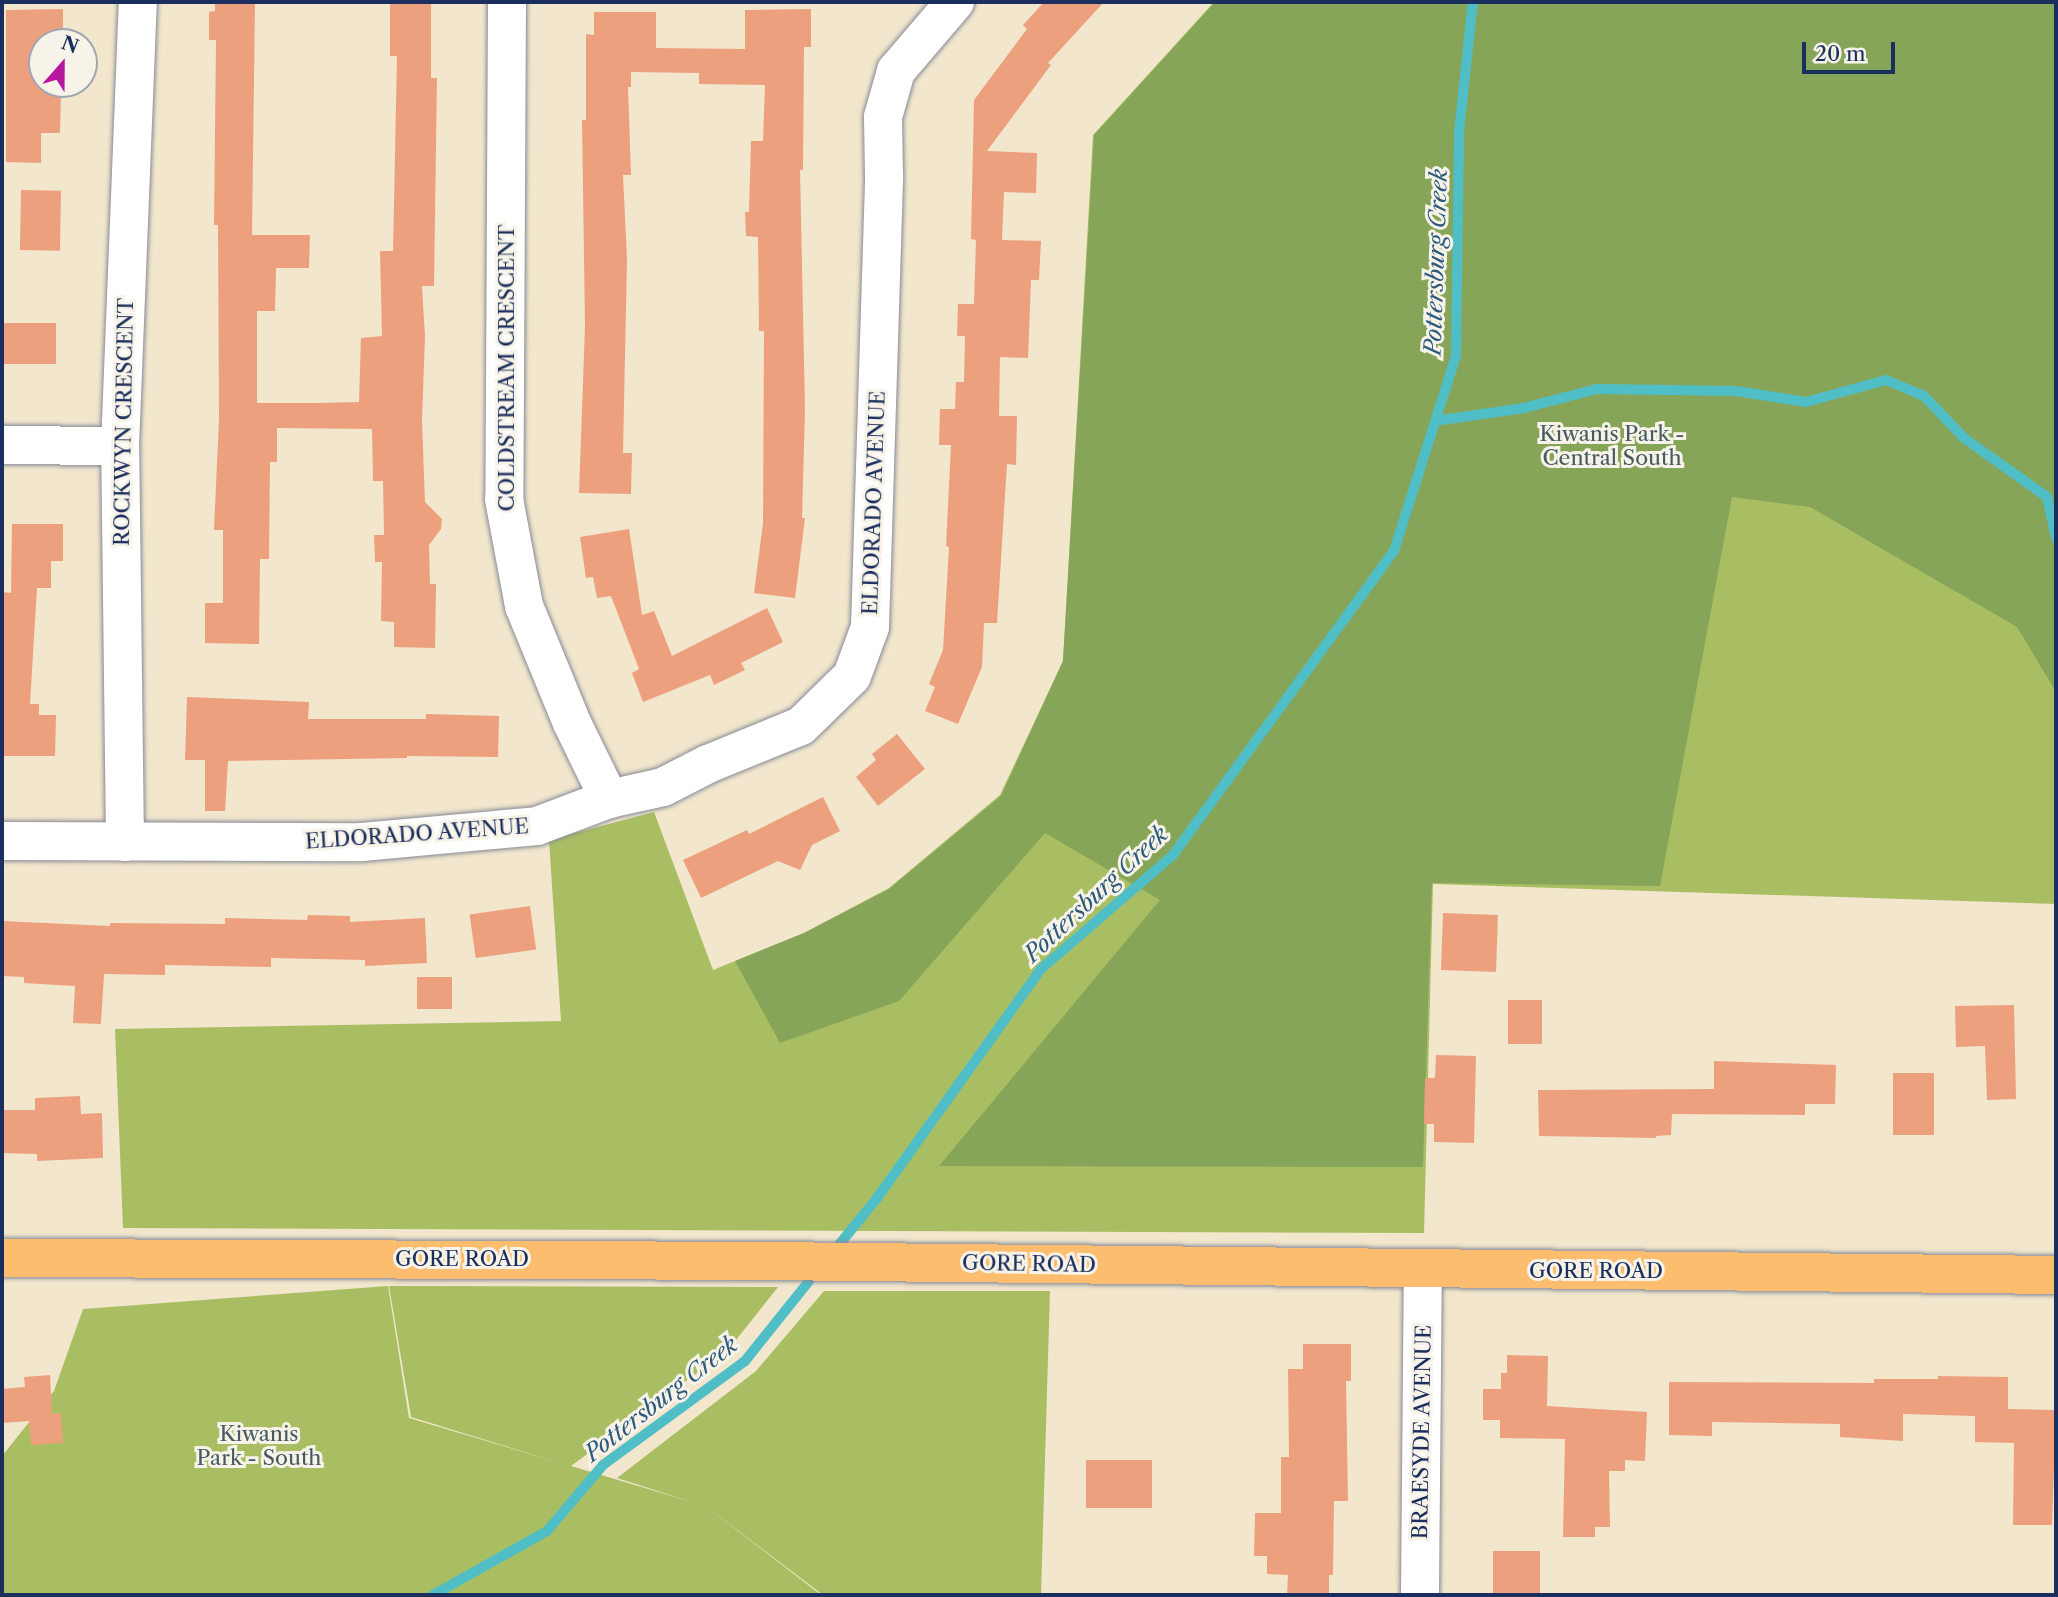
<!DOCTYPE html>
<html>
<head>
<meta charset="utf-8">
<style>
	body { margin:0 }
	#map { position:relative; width:2058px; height:1597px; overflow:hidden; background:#f2e6cd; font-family:"Libre Caslon Text",serif }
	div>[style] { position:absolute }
	.green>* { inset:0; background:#a9be63 }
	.forest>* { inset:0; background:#86a559 }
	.stream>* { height:10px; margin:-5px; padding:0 5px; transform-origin:5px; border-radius:5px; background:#50bec6 }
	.building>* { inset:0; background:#eda07e; transform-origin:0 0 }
	.roads { filter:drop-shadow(0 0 2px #868a96) drop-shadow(0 0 2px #868a96) }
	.minor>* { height:38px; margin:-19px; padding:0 19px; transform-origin:19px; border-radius:19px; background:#fff }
	.major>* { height:38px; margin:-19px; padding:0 19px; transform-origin:19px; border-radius:19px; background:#fcbd6f }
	span { translate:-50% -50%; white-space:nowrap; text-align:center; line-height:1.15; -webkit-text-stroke:6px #f7f3e8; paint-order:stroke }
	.street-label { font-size:21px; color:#1b2f5e }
	.park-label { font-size:21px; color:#465a60 }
	.water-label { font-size:23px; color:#2b5a7d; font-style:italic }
	.frame { position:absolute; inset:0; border:4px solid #1b2f5e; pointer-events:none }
	.north { position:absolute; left:28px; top:28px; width:70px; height:70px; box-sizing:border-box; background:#f7f3e8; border:2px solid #9fa5b1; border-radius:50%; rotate:21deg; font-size:19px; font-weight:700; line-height:28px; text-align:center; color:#1b2f5e }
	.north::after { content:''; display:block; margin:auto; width:24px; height:32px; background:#b5179e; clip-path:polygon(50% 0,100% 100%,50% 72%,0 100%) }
	.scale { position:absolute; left:1802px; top:42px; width:93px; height:32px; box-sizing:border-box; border:4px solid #1b2f5e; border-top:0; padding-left:9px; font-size:21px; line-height:24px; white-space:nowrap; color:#1b2f5e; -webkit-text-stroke:5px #f7f3e8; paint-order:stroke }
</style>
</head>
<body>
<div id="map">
	<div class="green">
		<div style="clip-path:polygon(1214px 2px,2056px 2px,2056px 904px,1433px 884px,1424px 1233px,123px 1228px,115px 1029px,561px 1021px,549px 840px,654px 812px,713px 970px,804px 933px,889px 888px,1000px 795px,1063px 661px,1093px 135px)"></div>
		<div style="clip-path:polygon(388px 1286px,409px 1418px,570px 1466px,411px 1417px,389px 1286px,778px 1287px,728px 1350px,571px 1466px,692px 1502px,617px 1478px,756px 1371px,824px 1291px,1050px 1291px,1041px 1595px,823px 1595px,703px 1504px,821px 1595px,2px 1595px,2px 1456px,54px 1391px,83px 1309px)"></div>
	</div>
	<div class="forest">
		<div style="clip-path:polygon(1215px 2px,2056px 2px,2056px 692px,2017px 627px,1810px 507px,1732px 497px,1660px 886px,1432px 883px,1423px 1167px,939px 1166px,1160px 900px,1045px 833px,899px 1001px,780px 1043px,735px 961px,804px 933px,889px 889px,1001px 796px,1063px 661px,1094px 135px)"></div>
	</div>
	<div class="stream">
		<div style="left:1435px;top:421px;width:90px;rotate:-8.3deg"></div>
		<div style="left:1524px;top:408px;width:75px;rotate:-14.6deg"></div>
		<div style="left:1597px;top:389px;width:139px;rotate:0.8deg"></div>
		<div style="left:1736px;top:391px;width:71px;rotate:8.9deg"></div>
		<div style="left:1806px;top:402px;width:83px;rotate:-15.4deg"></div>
		<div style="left:1886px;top:380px;width:41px;rotate:22.8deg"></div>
		<div style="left:1924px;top:396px;width:58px;rotate:46.4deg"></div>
		<div style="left:1964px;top:438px;width:102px;rotate:35.4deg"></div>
		<div style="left:2047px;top:497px;width:42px;rotate:77.6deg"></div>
		<div style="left:834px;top:1251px;width:68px;rotate:-50.9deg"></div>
		<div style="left:877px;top:1198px;width:282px;rotate:-54.4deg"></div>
		<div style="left:1041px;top:969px;width:174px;rotate:-40.8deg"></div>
		<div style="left:1173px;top:855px;width:376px;rotate:-54deg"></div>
		<div style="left:1394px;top:551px;width:206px;rotate:-72.4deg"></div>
		<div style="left:1456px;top:355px;width:223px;rotate:-89.2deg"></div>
		<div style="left:1459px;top:132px;width:131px;rotate:-83.9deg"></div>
		<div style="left:433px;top:1595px;width:131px;rotate:-29.3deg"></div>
		<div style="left:547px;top:1531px;width:87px;rotate:-49.7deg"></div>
		<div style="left:603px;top:1465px;width:176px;rotate:-36.2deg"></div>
		<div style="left:745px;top:1361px;width:117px;rotate:-51.3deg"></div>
	</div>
	<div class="building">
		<div style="clip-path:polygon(215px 2px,255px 2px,252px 235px,310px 235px,309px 268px,276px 268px,275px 311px,257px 311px,257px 403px,318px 403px,359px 402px,361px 338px,382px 336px,380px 251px,393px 251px,397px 56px,390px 56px,390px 2px,431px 2px,431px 78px,437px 78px,434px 286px,422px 286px,425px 337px,422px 420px,425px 502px,442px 519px,441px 529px,429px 545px,430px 584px,436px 584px,435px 648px,394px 647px,394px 622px,381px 621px,382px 562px,375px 562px,374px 535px,384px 535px,383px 481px,373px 481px,372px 429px,277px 428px,277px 462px,270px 462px,269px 559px,260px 559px,259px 644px,205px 643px,205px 603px,223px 603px,223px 530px,214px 530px,219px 419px,218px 225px,214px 225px,216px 40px,209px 40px,209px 12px,215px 11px)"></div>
		<div style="clip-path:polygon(1044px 2px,1104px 2px,1048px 63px,1051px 65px,987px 151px,1037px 153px,1036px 193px,1004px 192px,1002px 240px,1041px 241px,1039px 280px,1031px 280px,1028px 358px,1000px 357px,999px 416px,1017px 416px,1016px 465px,1007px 464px,997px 623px,984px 623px,982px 667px,958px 724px,925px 711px,935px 687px,929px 684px,943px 650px,949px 547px,946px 546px,951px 445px,939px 445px,940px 409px,955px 409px,956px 382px,964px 382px,965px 336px,957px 336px,958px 304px,974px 304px,976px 240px,971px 239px,974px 100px,1027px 29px,1023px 25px)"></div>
		<div style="clip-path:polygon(63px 9px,63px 42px,42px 42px,42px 90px,61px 91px,60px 133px,41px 133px,41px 163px,6px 162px,6px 10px)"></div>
		<div style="clip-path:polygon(811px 9px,811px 47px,804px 47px,803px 170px,800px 170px,805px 409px,802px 518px,805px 518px,795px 598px,754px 593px,763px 523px,764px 331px,759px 331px,758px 237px,746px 236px,745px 212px,749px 212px,751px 141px,763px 141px,765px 85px,699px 84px,699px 73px,631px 72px,631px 87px,628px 87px,631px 175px,623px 175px,627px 259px,623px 453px,632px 453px,631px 494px,579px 493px,585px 326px,582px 120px,586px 120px,586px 34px,594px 35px,594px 12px,656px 12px,656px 48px,745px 49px,745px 10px)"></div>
		<div style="left:21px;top:190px;width:40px;height:60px;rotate:1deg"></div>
		<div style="left:2px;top:323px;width:54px;height:41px"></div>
		<div style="clip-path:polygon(12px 524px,63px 524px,63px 561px,51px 561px,51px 588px,37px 588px,30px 704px,39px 704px,39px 715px,56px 715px,55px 756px,2px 756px,2px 592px,11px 593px)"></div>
		<div style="clip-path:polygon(629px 529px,642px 615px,654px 611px,672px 656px,767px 608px,783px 642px,741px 663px,745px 670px,714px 685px,710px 675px,643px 702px,632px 673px,639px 669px,611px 596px,597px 598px,593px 577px,586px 578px,580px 537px)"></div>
		<div style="clip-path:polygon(187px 697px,309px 702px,308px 719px,426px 719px,426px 714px,499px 716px,498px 757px,407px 756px,407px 758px,228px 761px,225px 811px,205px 811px,205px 760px,185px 760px)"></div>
		<div style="clip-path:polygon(897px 734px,925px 769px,878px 806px,856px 777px,876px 760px,872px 754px)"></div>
		<div style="clip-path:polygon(823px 797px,840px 831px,812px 845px,800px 870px,778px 861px,701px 898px,683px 860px,747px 830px,749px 834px)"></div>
		<div style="left:530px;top:906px;width:44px;height:61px;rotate:82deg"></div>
		<div style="left:1443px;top:913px;width:55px;height:57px;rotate:2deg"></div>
		<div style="clip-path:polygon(308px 915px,350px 916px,350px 922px,425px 918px,427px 963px,365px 966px,365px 960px,271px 958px,271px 967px,165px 965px,165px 975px,104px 974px,101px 1024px,73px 1023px,75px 986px,24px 983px,24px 977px,2px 976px,2px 921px,110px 926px,110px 923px,225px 924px,225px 918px,307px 920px)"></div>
		<div style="left:417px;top:977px;width:35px;height:32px"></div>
		<div style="left:1508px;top:1000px;width:34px;height:44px"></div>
		<div style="clip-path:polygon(2014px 1005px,2016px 1099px,1987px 1100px,1985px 1046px,1956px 1047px,1955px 1006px)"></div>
		<div style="clip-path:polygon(1436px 1055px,1476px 1056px,1474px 1143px,1434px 1142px,1434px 1124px,1424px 1124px,1425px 1078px,1435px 1078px)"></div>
		<div style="clip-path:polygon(1714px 1061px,1836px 1065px,1835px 1104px,1805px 1104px,1805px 1115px,1672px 1114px,1671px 1135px,1656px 1136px,1656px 1138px,1539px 1136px,1538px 1090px,1714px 1089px)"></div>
		<div style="left:1893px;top:1073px;width:41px;height:62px"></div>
		<div style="clip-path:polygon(80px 1096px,81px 1114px,102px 1113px,103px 1158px,37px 1161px,37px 1154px,2px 1153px,2px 1110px,35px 1110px,35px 1098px)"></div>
		<div style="clip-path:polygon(1303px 1344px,1351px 1344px,1351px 1381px,1346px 1381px,1348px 1501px,1334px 1501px,1333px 1575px,1329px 1575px,1329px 1595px,1287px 1595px,1288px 1575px,1267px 1574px,1267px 1556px,1254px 1556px,1255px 1513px,1281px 1513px,1281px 1457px,1289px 1457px,1288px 1369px,1303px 1369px)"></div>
		<div style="clip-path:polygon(1507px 1355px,1548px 1356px,1547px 1406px,1647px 1412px,1645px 1461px,1625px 1460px,1625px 1471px,1609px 1471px,1610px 1527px,1595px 1527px,1595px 1537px,1563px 1537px,1565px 1439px,1500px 1438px,1500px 1420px,1483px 1420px,1483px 1389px,1501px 1389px,1501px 1373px,1507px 1373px)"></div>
		<div style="clip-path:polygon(50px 1375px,52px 1414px,61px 1413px,63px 1443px,31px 1445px,29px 1421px,2px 1423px,2px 1389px,25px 1387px,24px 1377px)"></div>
		<div style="clip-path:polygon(1938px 1376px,2008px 1377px,2008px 1409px,2056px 1410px,2052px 1525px,2013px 1525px,2014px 1443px,1975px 1442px,1975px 1416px,1903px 1414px,1903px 1441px,1840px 1437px,1840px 1424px,1712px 1422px,1712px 1436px,1669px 1435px,1669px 1382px,1874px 1383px,1874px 1379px,1938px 1379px)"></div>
		<div style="left:1152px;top:1460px;width:48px;height:66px;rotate:90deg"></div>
		<div style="left:1493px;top:1551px;width:47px;height:44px"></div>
	</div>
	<div class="roads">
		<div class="minor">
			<div style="left:507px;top:2px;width:497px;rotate:90.3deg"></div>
			<div style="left:504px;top:499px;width:109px;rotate:79.4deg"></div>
			<div style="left:524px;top:606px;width:126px;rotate:67.7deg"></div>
			<div style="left:572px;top:723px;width:85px;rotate:64deg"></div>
			<div style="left:2px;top:445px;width:118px;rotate:0.5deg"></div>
			<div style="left:2px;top:841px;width:360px;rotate:0.2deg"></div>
			<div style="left:362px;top:842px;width:176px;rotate:-5.2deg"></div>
			<div style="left:537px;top:826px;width:77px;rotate:-20.6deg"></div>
			<div style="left:609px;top:799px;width:55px;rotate:-12.5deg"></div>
			<div style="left:663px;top:787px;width:51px;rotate:-27.1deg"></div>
			<div style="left:708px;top:764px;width:100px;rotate:-22.2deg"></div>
			<div style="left:801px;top:726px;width:71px;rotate:-44.4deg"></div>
			<div style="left:852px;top:676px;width:52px;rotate:-69.8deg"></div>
			<div style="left:870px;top:627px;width:452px;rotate:-88.2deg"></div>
			<div style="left:884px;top:175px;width:58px;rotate:-91deg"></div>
			<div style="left:883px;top:117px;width:48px;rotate:-74.2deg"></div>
			<div style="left:896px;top:71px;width:91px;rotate:-49.5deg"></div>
			<div style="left:125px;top:842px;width:396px;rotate:-90.7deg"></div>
			<div style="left:120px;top:446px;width:444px;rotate:-87.7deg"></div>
			<div style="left:1420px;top:1595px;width:326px;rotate:-89.5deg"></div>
		</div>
		<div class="major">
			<div style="left:2px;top:1258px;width:764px;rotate:0.22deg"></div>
			<div style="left:766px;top:1261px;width:1290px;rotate:0.62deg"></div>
		</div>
	</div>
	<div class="street-label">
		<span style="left:507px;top:368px;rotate:-90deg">COLDSTREAM CRESCENT</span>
		<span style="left:124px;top:422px;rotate:-89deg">ROCKWYN CRESCENT</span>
		<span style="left:874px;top:503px;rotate:-88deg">ELDORADO AVENUE</span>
		<span style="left:417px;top:834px;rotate:-4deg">ELDORADO AVENUE</span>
		<span style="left:462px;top:1259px">GORE ROAD</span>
		<span style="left:1029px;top:1264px;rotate:1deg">GORE ROAD</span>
		<span style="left:1596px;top:1271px">GORE ROAD</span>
		<span style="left:1422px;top:1432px;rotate:-89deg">BRAESYDE AVENUE</span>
	</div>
	<div class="park-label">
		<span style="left:1612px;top:446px">Kiwanis Park -<br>Central South</span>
		<span style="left:259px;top:1446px">Kiwanis<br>Park - South</span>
	</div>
	<div class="water-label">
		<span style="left:1436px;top:262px;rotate:-88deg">Pottersburg Creek</span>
		<span style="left:1096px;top:894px;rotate:-43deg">Pottersburg Creek</span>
		<span style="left:661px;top:1399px;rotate:-38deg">Pottersburg Creek</span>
	</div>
	<div class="frame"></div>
	<div class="north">N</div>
	<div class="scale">20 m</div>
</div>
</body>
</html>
